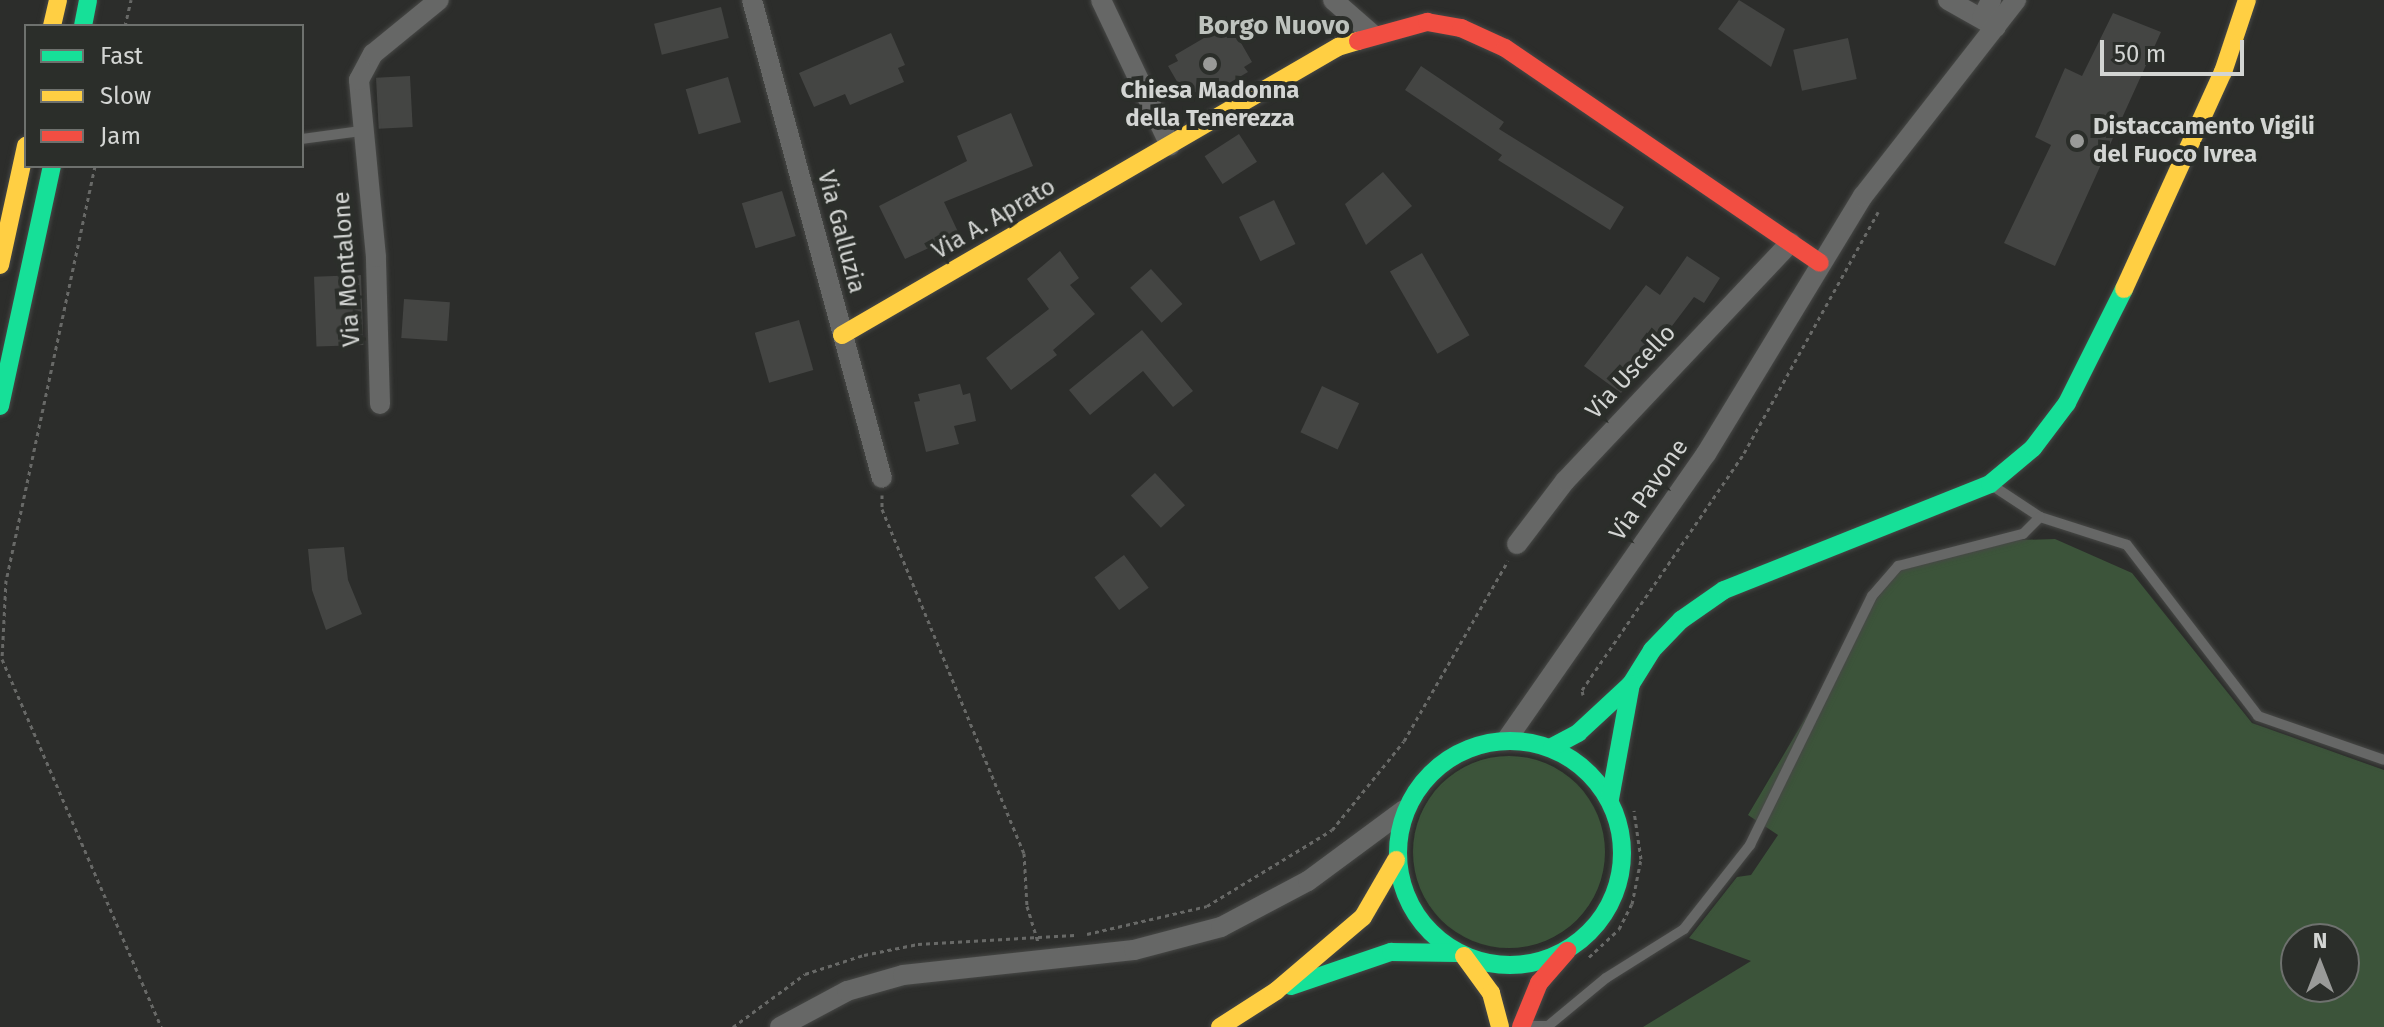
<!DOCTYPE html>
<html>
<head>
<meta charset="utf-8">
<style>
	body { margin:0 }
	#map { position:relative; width:2384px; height:1027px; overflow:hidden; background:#2c2d2b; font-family:"Fira Sans",sans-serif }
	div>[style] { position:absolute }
	.green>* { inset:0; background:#3c543a }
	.round { border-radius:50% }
	.building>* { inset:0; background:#444543; transform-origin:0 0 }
	.path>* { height:3px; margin-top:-1.5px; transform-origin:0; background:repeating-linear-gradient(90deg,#686967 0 4px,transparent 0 8px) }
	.roads { filter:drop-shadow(0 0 2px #474846) drop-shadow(0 0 2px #474846) }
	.lane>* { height:10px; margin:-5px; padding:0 5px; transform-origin:5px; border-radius:5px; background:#666766 }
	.street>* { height:20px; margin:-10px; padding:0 10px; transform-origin:10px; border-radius:10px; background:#666766 }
	.fast>* { height:18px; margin:-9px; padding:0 9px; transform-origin:9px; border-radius:9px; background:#16e098 }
	.fast>.ring { margin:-9px; padding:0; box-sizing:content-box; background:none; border:18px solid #16e098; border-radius:50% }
	.slow>* { height:18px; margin:-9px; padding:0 9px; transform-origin:9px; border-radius:9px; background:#ffcf43 }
	.jam>* { height:18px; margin:-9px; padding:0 9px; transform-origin:9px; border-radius:9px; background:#f24e42 }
	.dots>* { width:22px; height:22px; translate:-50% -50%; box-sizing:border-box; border:4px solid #2b2e2a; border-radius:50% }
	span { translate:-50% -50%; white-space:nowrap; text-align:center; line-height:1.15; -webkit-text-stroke:8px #2b2e2a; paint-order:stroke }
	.poi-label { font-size:24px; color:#d3d5d3; font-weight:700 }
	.left { translate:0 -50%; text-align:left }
	.street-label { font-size:24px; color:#d3d5d3 }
	.neighbourhood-label { font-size:26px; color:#bec3be; font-weight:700 }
	.legend { position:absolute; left:24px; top:24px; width:280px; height:144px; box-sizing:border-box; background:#2b2e2a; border:2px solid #6e716e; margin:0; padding:10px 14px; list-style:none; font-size:24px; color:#d3d5d3 }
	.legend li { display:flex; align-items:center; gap:16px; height:40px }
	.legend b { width:40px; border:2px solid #6e716e }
	.north { position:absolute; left:2280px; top:923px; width:80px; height:80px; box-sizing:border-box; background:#2b2e2a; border:2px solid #6e716e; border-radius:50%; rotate:0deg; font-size:22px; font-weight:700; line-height:32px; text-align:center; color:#d3d5d3 }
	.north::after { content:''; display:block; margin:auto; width:28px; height:36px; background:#999a98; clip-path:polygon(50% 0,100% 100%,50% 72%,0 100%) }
	.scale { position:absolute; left:2100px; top:40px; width:144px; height:36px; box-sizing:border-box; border:4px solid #d3d5d3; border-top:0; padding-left:10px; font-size:24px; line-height:28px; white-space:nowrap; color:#d3d5d3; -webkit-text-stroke:6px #2b2e2a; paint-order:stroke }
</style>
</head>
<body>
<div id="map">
	<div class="green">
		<div style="clip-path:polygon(evenodd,2055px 539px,2132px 573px,2252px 723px,2384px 770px,2384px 1027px,1643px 1027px,1751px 961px,1689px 938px,1737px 877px,1751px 875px,1778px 835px,1748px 815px,1874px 602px,1901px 569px,2019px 540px,2055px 539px,2296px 939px,2344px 939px,2344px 987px,2296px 987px,2296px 939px)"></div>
		<div class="round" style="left:1413px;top:756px;width:192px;height:192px"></div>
	</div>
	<div class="building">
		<div style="clip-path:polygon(1739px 0,1785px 29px,1771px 67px,1718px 29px)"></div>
		<div style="left:721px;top:7px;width:32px;height:69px;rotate:76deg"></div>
		<div style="clip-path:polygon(2113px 13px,2161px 32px,2055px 266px,2004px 243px,2051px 145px,2035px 137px,2065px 68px,2082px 76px)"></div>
		<div style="clip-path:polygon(1221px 28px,1224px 34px,1233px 29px,1252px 62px,1244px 67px,1248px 72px,1200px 100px,1196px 92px,1186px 97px,1168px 66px,1178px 61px,1175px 55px)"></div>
		<div style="clip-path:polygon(891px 33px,905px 65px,898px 68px,904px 82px,850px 105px,845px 94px,814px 107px,799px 73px)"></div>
		<div style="left:1848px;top:38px;width:42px;height:56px;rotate:78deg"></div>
		<div style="clip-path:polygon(1421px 66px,1504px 122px,1499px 129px,1624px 207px,1610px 230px,1498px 160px,1502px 155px,1405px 90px)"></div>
		<div style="left:410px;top:76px;width:51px;height:34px;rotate:87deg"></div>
		<div style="left:728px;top:77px;width:47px;height:44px;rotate:74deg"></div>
		<div style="clip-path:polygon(1011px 113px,1033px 166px,944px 202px,959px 234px,905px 259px,879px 206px,967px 161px,957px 136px)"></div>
		<div style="left:1239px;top:134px;width:33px;height:41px;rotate:57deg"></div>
		<div style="clip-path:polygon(1383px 172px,1412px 206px,1366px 245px,1345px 204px)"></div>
		<div style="left:782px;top:191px;width:47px;height:42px;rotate:73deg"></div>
		<div style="left:1274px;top:200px;width:49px;height:39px;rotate:64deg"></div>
		<div style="clip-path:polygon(1060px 251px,1079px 278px,1070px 285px,1095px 314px,1053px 350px,1057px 355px,1011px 390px,986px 358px,1049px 309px,1027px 279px)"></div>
		<div style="left:1422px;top:253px;width:95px;height:37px;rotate:60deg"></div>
		<div style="clip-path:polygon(1687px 256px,1720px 278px,1704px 303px,1694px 297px,1621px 393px,1584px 366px,1646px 285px,1660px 295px)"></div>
		<div style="left:1151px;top:269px;width:47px;height:28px;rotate:48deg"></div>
		<div style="left:361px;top:275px;width:70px;height:47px;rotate:88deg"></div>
		<div style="left:404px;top:299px;width:46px;height:39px;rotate:4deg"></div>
		<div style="left:799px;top:320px;width:52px;height:46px;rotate:74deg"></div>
		<div style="clip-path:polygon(1142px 330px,1193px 391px,1173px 407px,1143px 371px,1090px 415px,1069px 390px)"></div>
		<div style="clip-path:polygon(960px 384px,963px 395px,970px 393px,976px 421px,954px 426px,959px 444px,926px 452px,914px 402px,920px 401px,918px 394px)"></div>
		<div style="left:1322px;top:386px;width:41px;height:51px;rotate:25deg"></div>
		<div style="left:1155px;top:473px;width:44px;height:33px;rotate:47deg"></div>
		<div style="clip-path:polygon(344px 547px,348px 580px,362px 614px,326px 630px,312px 590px,308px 549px)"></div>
		<div style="left:1124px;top:555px;width:41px;height:37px;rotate:53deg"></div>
	</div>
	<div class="path">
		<div style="left:125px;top:26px;width:27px;rotate:-77deg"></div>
		<div style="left:95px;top:166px;width:423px;rotate:102.1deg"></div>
		<div style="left:6px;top:580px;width:79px;rotate:92.9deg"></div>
		<div style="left:2px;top:659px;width:401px;rotate:66.6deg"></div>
		<div style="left:882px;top:495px;width:14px;rotate:90deg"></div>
		<div style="left:882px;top:509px;width:372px;rotate:67.6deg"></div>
		<div style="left:1024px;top:853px;width:53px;rotate:86.8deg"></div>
		<div style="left:1027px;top:906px;width:37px;rotate:73deg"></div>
		<div style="left:1583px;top:695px;width:5px;rotate:-101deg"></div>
		<div style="left:1582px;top:690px;width:287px;rotate:-55.6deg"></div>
		<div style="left:1744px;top:453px;width:276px;rotate:-60.9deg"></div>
		<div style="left:1087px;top:934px;width:123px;rotate:-13.1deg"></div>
		<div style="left:1207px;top:906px;width:146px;rotate:-31.3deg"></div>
		<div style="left:1332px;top:830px;width:114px;rotate:-51deg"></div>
		<div style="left:1404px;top:741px;width:208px;rotate:-60deg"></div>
		<div style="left:1589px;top:957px;width:41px;rotate:-43deg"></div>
		<div style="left:1619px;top:929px;width:28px;rotate:-63deg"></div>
		<div style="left:1632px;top:904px;width:46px;rotate:-78.7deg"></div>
		<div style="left:1641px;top:859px;width:49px;rotate:-98.3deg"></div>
		<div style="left:733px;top:1027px;width:89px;rotate:-36.4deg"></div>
		<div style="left:805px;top:974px;width:62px;rotate:-17.9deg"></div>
		<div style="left:864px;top:955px;width:55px;rotate:-11.5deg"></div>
		<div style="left:918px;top:944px;width:157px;rotate:-3.3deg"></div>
	</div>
	<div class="roads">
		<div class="lane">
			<div style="left:302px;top:139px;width:60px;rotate:-7.7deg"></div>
			<div style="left:1996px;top:488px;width:53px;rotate:33.4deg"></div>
			<div style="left:2040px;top:517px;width:91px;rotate:17.8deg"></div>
			<div style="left:2127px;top:545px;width:215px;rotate:52.5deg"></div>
			<div style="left:2258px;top:716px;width:133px;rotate:19.2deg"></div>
			<div style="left:1527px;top:1026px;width:21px"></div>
			<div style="left:1548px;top:1026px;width:75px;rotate:-39.6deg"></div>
			<div style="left:1606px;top:978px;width:92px;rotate:-32.1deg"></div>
			<div style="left:1684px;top:929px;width:107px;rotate:-51.8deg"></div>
			<div style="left:1750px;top:845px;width:277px;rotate:-63.9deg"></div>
			<div style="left:1872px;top:596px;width:40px;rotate:-49deg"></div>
			<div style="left:1898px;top:566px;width:129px;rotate:-14.4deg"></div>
			<div style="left:2023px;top:534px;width:24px;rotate:-45deg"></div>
		</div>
		<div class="street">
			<div style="left:752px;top:0;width:495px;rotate:74.8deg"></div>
			<div style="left:1101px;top:0;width:161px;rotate:64.6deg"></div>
			<div style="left:1333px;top:0;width:52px;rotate:41.1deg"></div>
			<div style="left:1948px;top:0;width:55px;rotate:29.4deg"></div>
			<div style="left:1982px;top:18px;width:20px;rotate:-63deg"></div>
			<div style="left:380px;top:404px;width:147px;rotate:-91.6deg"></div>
			<div style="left:376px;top:257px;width:178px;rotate:-95.5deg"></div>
			<div style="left:359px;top:80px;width:30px;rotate:-62deg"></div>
			<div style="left:373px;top:54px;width:85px;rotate:-39.3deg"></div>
			<div style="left:1517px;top:544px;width:79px;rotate:-52.7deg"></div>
			<div style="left:1565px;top:481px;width:328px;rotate:-46.6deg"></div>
			<div style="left:1507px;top:739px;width:348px;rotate:-55.1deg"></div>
			<div style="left:1706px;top:454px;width:302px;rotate:-58.7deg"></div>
			<div style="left:1863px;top:196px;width:249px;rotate:-52deg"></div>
			<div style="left:780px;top:1027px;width:76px;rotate:-28.2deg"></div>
			<div style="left:847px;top:991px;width:58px;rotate:-15.9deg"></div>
			<div style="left:903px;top:975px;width:232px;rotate:-6.2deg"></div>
			<div style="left:1134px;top:950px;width:90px;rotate:-14.8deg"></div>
			<div style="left:1221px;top:927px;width:98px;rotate:-27.9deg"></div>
			<div style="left:1308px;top:881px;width:119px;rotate:-36.5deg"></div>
		</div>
		<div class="fast">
			<div style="left:83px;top:26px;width:26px;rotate:-79deg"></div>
			<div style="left:0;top:406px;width:246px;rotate:-77.8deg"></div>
			<div class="ring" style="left:1398px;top:741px;width:206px;height:206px"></div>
			<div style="left:1552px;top:747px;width:30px;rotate:-28deg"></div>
			<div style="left:1578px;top:733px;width:72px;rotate:-42.8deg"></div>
			<div style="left:1631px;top:684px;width:40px;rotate:-58deg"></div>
			<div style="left:1652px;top:650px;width:42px;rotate:-46deg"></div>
			<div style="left:1681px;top:620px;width:52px;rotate:-34.9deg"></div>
			<div style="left:1724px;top:590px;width:286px;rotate:-21.7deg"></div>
			<div style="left:1990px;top:484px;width:56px;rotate:-39.9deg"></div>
			<div style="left:2033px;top:448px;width:56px;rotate:-52.9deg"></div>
			<div style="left:2067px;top:403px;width:127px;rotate:-63.4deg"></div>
			<div style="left:1610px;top:799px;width:117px;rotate:-79.7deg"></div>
			<div style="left:1291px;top:986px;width:106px;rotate:-18.8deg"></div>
			<div style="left:1391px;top:952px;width:66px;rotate:0.9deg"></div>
		</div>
		<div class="slow">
			<div style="left:52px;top:26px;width:27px;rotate:-77deg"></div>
			<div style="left:0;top:265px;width:122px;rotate:-77.7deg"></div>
			<div style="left:2124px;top:289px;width:239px;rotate:-65.5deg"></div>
			<div style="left:2223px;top:72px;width:76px;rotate:-71.6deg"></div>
			<div style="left:842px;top:335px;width:574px;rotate:-30.14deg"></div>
			<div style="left:1338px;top:47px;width:21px;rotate:-17deg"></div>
			<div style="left:1464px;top:956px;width:46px;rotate:53.9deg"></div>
			<div style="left:1491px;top:993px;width:35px;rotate:75deg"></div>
			<div style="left:1220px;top:1027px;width:67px;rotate:-32.7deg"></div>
			<div style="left:1276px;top:991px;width:114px;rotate:-40.4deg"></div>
			<div style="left:1363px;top:917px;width:66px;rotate:-59.9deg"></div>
		</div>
		<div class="jam">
			<div style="left:1358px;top:41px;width:72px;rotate:-15.4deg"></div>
			<div style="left:1427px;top:22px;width:35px;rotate:10deg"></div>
			<div style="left:1461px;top:28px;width:48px;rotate:24.4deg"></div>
			<div style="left:1505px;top:48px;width:381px;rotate:34.3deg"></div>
			<div style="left:1521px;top:1027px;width:48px;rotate:-67.8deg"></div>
			<div style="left:1539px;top:983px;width:43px;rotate:-48.8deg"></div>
		</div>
	</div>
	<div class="dots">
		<div style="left:1210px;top:64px;background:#999a98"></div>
		<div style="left:2077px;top:141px;background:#999a98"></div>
	</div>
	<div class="poi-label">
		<span style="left:1210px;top:105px">Chiesa Madonna<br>della Tenerezza</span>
		<span class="left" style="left:2093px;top:141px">Distaccamento Vigili<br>del Fuoco Ivrea</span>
	</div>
	<div class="street-label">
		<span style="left:994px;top:219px;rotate:-30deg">Via A. Aprato</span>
		<span style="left:841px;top:232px;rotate:75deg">Via Galluzia</span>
		<span style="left:347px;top:269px;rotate:-94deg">Via Montalone</span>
		<span style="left:1631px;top:372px;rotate:-47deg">Via Uscello</span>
		<span style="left:1649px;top:490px;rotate:-55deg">Via Pavone</span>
	</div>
	<div class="neighbourhood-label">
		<span style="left:1274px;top:26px">Borgo Nuovo</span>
	</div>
	<ul class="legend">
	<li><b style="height:10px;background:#16e098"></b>Fast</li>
	<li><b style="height:10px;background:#ffcf43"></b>Slow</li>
	<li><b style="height:10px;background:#f24e42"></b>Jam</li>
	</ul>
	<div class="north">N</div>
	<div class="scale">50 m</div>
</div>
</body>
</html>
